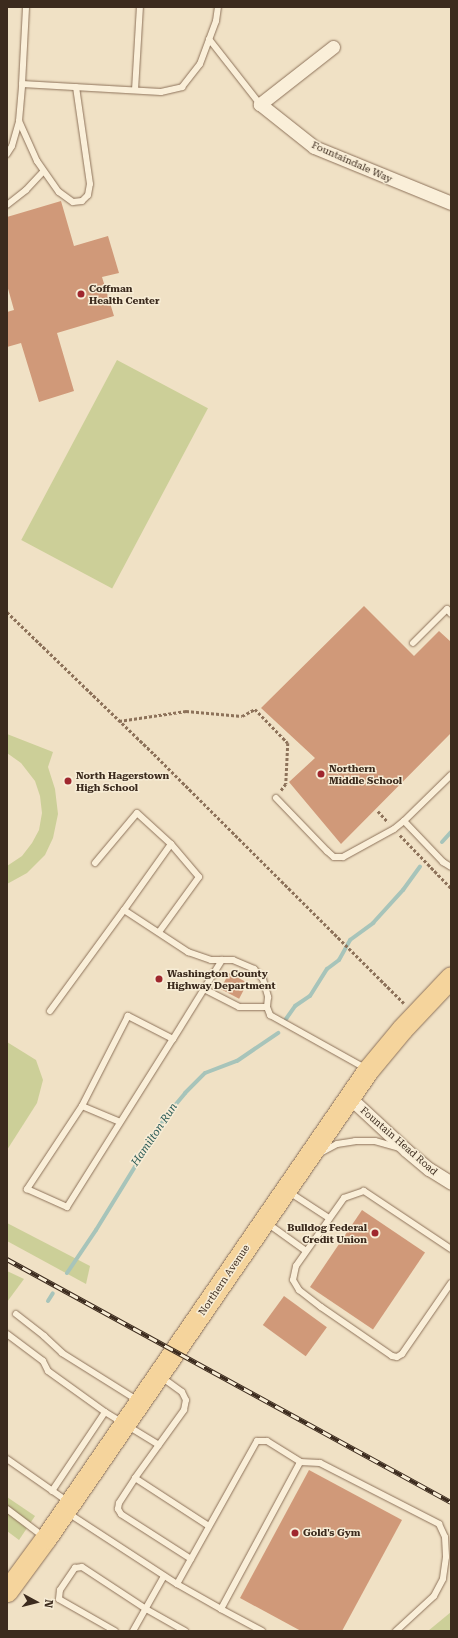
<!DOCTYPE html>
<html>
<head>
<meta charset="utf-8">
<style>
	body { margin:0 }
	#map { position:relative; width:458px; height:1638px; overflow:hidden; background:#f0e1c5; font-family:"Roboto Serif",serif }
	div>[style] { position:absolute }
	.green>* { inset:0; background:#cccf98; transform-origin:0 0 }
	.stream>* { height:4px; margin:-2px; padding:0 2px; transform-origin:2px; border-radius:2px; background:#a7c4ba }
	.building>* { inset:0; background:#d09979; transform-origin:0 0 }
	.path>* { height:2.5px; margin-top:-1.25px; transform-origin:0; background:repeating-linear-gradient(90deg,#8d725a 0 3px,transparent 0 5px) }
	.roads { filter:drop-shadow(0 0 1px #8d725a) drop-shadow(0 0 1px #8d725a) }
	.lane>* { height:6px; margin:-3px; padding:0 3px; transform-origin:3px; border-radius:3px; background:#faefd9 }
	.street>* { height:13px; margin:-6.5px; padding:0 6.5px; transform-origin:6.5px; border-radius:6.5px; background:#faefd9 }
	.primary>* { height:21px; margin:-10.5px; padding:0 10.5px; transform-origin:10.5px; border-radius:10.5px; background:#f5d49c }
	.rail>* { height:4.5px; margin-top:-2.25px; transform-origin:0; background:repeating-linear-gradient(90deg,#f7ecd5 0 9px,#3c2b1e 0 18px); box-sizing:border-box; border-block:1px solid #3c2b1e }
	.dots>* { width:11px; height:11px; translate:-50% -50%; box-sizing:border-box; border:2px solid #f7ecd5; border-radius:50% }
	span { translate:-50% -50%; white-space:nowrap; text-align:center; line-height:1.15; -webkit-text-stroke:3px #f7ecd5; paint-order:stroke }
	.street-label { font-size:10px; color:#3c2b1e }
	.poi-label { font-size:10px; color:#3c2b1e; font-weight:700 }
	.left { translate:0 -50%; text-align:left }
	.right { translate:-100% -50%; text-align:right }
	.water-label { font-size:11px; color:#2d5c57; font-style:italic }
	.frame { position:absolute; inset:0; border:8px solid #3c2b1e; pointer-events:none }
	.north { position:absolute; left:16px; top:1582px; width:40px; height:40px; -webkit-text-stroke:3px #f7ecd5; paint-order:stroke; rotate:97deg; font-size:11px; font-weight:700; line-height:16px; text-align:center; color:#3c2b1e }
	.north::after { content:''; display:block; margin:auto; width:14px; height:18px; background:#3c2b1e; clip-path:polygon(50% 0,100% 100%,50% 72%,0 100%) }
</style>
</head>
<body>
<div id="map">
	<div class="green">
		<div style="left:117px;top:360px;width:103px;height:204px;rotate:28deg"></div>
		<div style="clip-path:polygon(7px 734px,53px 752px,48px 767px,55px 789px,58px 814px,53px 838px,45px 855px,27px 873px,7px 884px,7px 866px,22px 856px,32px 843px,39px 830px,42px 813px,40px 796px,35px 781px,21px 763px,7px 753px)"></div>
		<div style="clip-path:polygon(7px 1042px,36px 1060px,43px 1080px,37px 1103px,7px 1150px)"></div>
		<div style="clip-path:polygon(7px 1223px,90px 1266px,86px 1284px,7px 1241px)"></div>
		<div style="clip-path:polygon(7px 1271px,24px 1279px,7px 1302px)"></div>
		<div style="clip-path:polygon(7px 1497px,35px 1516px,19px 1540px,7px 1531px)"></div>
		<div style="clip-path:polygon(451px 1612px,451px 1631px,428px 1631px)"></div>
	</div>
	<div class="stream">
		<div style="left:442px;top:842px;width:13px;rotate:-48deg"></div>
		<div style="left:286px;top:1019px;width:16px;rotate:-55deg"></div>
		<div style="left:295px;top:1006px;width:18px;rotate:-34deg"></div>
		<div style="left:310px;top:996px;width:32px;rotate:-58deg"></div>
		<div style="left:327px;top:969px;width:15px;rotate:-37deg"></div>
		<div style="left:339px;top:960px;width:23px;rotate:-61deg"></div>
		<div style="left:350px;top:940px;width:29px;rotate:-36deg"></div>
		<div style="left:373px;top:923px;width:45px;rotate:-47.7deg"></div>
		<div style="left:403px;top:890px;width:29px;rotate:-54deg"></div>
		<div style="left:67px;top:1273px;width:52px;rotate:-56deg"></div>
		<div style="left:96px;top:1230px;width:134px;rotate:-58.4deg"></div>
		<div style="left:166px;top:1116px;width:30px;rotate:-50deg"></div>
		<div style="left:185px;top:1093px;width:28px;rotate:-45deg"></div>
		<div style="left:205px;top:1073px;width:34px;rotate:-21deg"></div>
		<div style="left:237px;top:1061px;width:50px;rotate:-34.3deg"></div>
		<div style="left:48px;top:1301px;width:9px;rotate:-58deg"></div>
	</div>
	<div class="building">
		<div style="clip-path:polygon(61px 201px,74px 246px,108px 236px,119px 273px,102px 277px,114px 316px,57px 333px,74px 391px,39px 402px,21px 343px,7px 347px,7px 312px,14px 310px,7px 285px,7px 217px)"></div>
		<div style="clip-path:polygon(364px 606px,414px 656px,439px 631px,451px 642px,451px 733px,341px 844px,289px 782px,315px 758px,261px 708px)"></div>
		<div style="left:229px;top:973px;width:21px;height:18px;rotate:28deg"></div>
		<div style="left:362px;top:1210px;width:76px;height:93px;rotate:34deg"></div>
		<div style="left:284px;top:1296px;width:53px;height:36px;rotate:36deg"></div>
		<div style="clip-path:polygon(309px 1470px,402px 1520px,342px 1631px,301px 1631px,240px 1598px)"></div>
	</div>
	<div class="path">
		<div style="left:7px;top:612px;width:204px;rotate:44deg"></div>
		<div style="left:154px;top:754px;width:353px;rotate:44.9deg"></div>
		<div style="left:119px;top:721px;width:68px;rotate:-8.5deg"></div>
		<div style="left:186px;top:711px;width:56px;rotate:5.1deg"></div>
		<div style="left:242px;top:716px;width:15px;rotate:-28deg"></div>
		<div style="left:255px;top:709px;width:47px;rotate:45.9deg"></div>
		<div style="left:288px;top:743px;width:41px;rotate:92.8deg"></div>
		<div style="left:286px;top:784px;width:9px;rotate:126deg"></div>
		<div style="left:378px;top:811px;width:15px;rotate:48deg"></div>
		<div style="left:400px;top:835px;width:74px;rotate:46.1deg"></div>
	</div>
	<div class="roads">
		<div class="lane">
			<div style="left:209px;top:39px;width:83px;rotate:51.9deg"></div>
			<div style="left:22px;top:84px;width:77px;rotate:-87deg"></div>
			<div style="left:135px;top:90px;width:83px;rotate:-86.6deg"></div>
			<div style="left:19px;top:121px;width:44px;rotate:65.8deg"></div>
			<div style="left:37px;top:161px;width:38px;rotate:55deg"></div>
			<div style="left:59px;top:192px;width:17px;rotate:36deg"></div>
			<div style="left:73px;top:202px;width:9px;rotate:-6deg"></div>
			<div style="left:82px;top:201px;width:8px;rotate:-45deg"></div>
			<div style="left:88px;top:195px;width:11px;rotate:-80deg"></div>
			<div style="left:90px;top:184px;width:98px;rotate:-98.2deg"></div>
			<div style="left:7px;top:154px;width:9px;rotate:-58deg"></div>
			<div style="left:12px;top:146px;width:26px;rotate:-74deg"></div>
			<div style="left:19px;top:121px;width:37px;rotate:-85deg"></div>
			<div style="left:22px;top:84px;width:139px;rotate:3.3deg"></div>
			<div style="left:161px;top:92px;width:22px;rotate:-13deg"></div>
			<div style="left:182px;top:87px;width:29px;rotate:-52deg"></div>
			<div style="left:200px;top:64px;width:46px;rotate:-69.6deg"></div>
			<div style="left:216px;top:21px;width:14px;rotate:-82deg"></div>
			<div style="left:7px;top:205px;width:24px;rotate:-38deg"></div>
			<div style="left:26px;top:190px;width:25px;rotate:-47deg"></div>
			<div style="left:413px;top:643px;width:48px;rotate:-45deg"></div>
			<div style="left:447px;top:609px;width:6px;rotate:51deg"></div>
			<div style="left:451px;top:775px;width:66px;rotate:135.6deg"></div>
			<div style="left:404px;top:821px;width:57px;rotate:46.4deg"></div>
			<div style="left:443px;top:862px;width:9px;rotate:32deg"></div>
			<div style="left:276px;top:798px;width:74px;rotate:46.1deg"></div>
			<div style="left:327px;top:851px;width:9px;rotate:41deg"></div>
			<div style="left:334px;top:857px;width:9px"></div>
			<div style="left:343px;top:857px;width:58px;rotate:-28.8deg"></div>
			<div style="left:394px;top:829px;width:13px;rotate:-39deg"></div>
			<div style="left:95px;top:863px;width:65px;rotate:-50deg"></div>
			<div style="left:137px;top:813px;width:46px;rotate:42.4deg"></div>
			<div style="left:171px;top:844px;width:81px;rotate:125.5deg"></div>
			<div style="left:159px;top:932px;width:68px;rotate:-54deg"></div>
			<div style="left:199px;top:877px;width:43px;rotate:-130.3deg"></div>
			<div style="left:204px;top:989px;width:39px;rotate:27deg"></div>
			<div style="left:239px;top:1007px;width:28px"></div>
			<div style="left:50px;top:1011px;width:125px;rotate:-53.8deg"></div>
			<div style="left:124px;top:910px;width:77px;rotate:33.3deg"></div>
			<div style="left:188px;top:952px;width:24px;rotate:19deg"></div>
			<div style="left:211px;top:960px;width:22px"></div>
			<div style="left:233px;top:960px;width:23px;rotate:23deg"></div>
			<div style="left:254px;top:969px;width:13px;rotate:48deg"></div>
			<div style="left:263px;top:979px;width:19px;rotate:74deg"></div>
			<div style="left:268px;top:997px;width:10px;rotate:96deg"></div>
			<div style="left:267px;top:1007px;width:9px;rotate:69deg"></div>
			<div style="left:270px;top:1015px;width:109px;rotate:29.2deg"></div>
			<div style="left:173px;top:1039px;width:51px;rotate:-152.9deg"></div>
			<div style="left:128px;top:1016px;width:101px;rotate:117.1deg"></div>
			<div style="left:82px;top:1106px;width:100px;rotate:123.5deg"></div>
			<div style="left:27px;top:1189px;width:44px;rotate:24.2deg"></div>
			<div style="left:67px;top:1207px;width:199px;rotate:-57.8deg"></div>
			<div style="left:173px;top:1039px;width:93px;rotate:-58.2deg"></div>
			<div style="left:82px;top:1106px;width:41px;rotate:22.8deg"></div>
			<div style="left:320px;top:1153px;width:19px;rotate:-28deg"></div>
			<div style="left:337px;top:1144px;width:18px;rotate:-9deg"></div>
			<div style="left:355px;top:1141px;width:20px"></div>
			<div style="left:375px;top:1141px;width:25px;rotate:16deg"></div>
			<div style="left:289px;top:1192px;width:48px;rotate:33deg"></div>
			<div style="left:267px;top:1223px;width:48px;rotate:35.7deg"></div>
			<div style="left:451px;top:1249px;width:105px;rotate:-146.3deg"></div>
			<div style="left:364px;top:1191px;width:21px;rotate:161deg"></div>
			<div style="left:344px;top:1198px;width:83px;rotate:125.2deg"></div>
			<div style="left:296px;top:1266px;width:14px;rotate:102deg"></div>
			<div style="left:293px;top:1280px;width:12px;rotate:59deg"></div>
			<div style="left:299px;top:1290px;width:28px;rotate:38deg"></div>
			<div style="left:321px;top:1307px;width:86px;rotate:34.6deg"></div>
			<div style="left:392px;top:1356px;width:5px;rotate:11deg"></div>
			<div style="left:397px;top:1357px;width:6px;rotate:-31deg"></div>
			<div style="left:402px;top:1354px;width:86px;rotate:-55.4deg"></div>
			<div style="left:16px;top:1314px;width:36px;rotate:38deg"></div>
			<div style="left:44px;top:1336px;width:25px;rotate:43deg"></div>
			<div style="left:62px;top:1353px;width:89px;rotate:32.1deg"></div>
			<div style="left:7px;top:1334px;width:45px;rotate:36.9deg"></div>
			<div style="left:43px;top:1361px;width:11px;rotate:63deg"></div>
			<div style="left:48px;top:1371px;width:70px;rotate:35.7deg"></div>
			<div style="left:105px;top:1412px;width:63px;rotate:31.4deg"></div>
			<div style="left:7px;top:1459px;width:73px;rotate:35deg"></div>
			<div style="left:135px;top:1478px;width:84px;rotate:-54.2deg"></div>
			<div style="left:184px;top:1410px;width:10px;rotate:-79deg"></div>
			<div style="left:186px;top:1400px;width:9px;rotate:-117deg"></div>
			<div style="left:182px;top:1392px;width:26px;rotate:-144deg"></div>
			<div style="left:52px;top:1491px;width:95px;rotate:-56.1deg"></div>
			<div style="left:7px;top:1509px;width:46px;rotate:37.1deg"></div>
			<div style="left:68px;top:1513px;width:130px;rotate:33.1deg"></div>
			<div style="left:177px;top:1584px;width:164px;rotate:-60.8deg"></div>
			<div style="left:257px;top:1441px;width:10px"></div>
			<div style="left:267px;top:1441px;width:39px;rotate:32deg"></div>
			<div style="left:191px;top:1559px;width:83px;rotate:-147.3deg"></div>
			<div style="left:121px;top:1514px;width:6px;rotate:-121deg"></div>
			<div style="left:118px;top:1509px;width:6px;rotate:-81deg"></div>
			<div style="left:119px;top:1503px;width:30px;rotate:-57deg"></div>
			<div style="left:135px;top:1478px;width:88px;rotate:33deg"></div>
			<div style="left:177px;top:1584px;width:51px;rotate:29.6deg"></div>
			<div style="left:115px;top:1631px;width:64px;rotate:-150.3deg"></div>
			<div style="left:59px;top:1599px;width:9px;rotate:-84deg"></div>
			<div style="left:60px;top:1590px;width:27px;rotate:-56deg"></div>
			<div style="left:75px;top:1568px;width:7px;rotate:-8deg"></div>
			<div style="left:82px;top:1567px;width:77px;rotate:33.3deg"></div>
			<div style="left:146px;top:1609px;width:45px;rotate:29.4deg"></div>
			<div style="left:133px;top:1631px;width:63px;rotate:-60.6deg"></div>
			<div style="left:262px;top:1631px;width:47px;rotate:-151.8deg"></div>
			<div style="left:221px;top:1609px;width:167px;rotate:-61.7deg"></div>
			<div style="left:300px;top:1462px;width:20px;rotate:3deg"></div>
			<div style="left:320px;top:1463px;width:134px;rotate:27.1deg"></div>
			<div style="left:439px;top:1524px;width:14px;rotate:65deg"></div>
			<div style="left:445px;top:1537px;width:20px;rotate:87deg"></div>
			<div style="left:446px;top:1557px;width:22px;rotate:98deg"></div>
			<div style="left:443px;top:1579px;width:19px;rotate:118deg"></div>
			<div style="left:434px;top:1596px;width:52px;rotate:137.4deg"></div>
		</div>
		<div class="street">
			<div style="left:333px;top:47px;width:93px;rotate:142deg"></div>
			<div style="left:260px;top:104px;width:69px;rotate:38.5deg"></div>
			<div style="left:314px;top:147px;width:148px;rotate:22.2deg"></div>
			<div style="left:349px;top:1097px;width:78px;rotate:42.9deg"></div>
			<div style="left:406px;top:1150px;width:30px;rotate:40deg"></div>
			<div style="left:429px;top:1169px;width:26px;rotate:32deg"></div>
		</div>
		<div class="primary">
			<div style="left:7px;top:1591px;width:66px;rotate:-53.7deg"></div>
			<div style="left:46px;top:1538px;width:568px;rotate:-55.47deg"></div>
			<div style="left:368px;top:1070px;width:53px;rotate:-50.3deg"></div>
			<div style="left:402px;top:1029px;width:71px;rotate:-46.7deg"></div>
		</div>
	</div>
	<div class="rail">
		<div style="left:7px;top:1259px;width:506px;rotate:28.69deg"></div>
	</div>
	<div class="dots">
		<div style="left:81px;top:294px;background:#9f272e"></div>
		<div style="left:321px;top:774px;background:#9f272e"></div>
		<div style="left:68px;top:781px;background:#9f272e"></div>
		<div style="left:159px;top:979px;background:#9f272e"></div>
		<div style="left:375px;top:1233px;background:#9f272e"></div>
		<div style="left:295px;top:1533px;background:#9f272e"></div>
	</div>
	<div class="street-label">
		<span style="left:352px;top:162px;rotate:24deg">Fountaindale Way</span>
		<span style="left:399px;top:1141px;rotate:41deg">Fountain Head Road</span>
		<span style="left:224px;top:1280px;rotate:-56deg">Northern Avenue</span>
	</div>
	<div class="poi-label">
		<span class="left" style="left:89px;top:294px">Coffman<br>Health Center</span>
		<span class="left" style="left:329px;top:774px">Northern<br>Middle School</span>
		<span class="left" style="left:76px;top:781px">North Hagerstown<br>High School</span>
		<span class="left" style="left:167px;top:979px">Washington County<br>Highway Department</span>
		<span class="right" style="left:367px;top:1233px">Bulldog Federal<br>Credit Union</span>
		<span class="left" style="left:303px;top:1533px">Gold's Gym</span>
	</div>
	<div class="water-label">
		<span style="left:155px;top:1135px;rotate:-56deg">Hamilton Run</span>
	</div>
	<div class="frame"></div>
	<div class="north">N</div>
</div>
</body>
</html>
